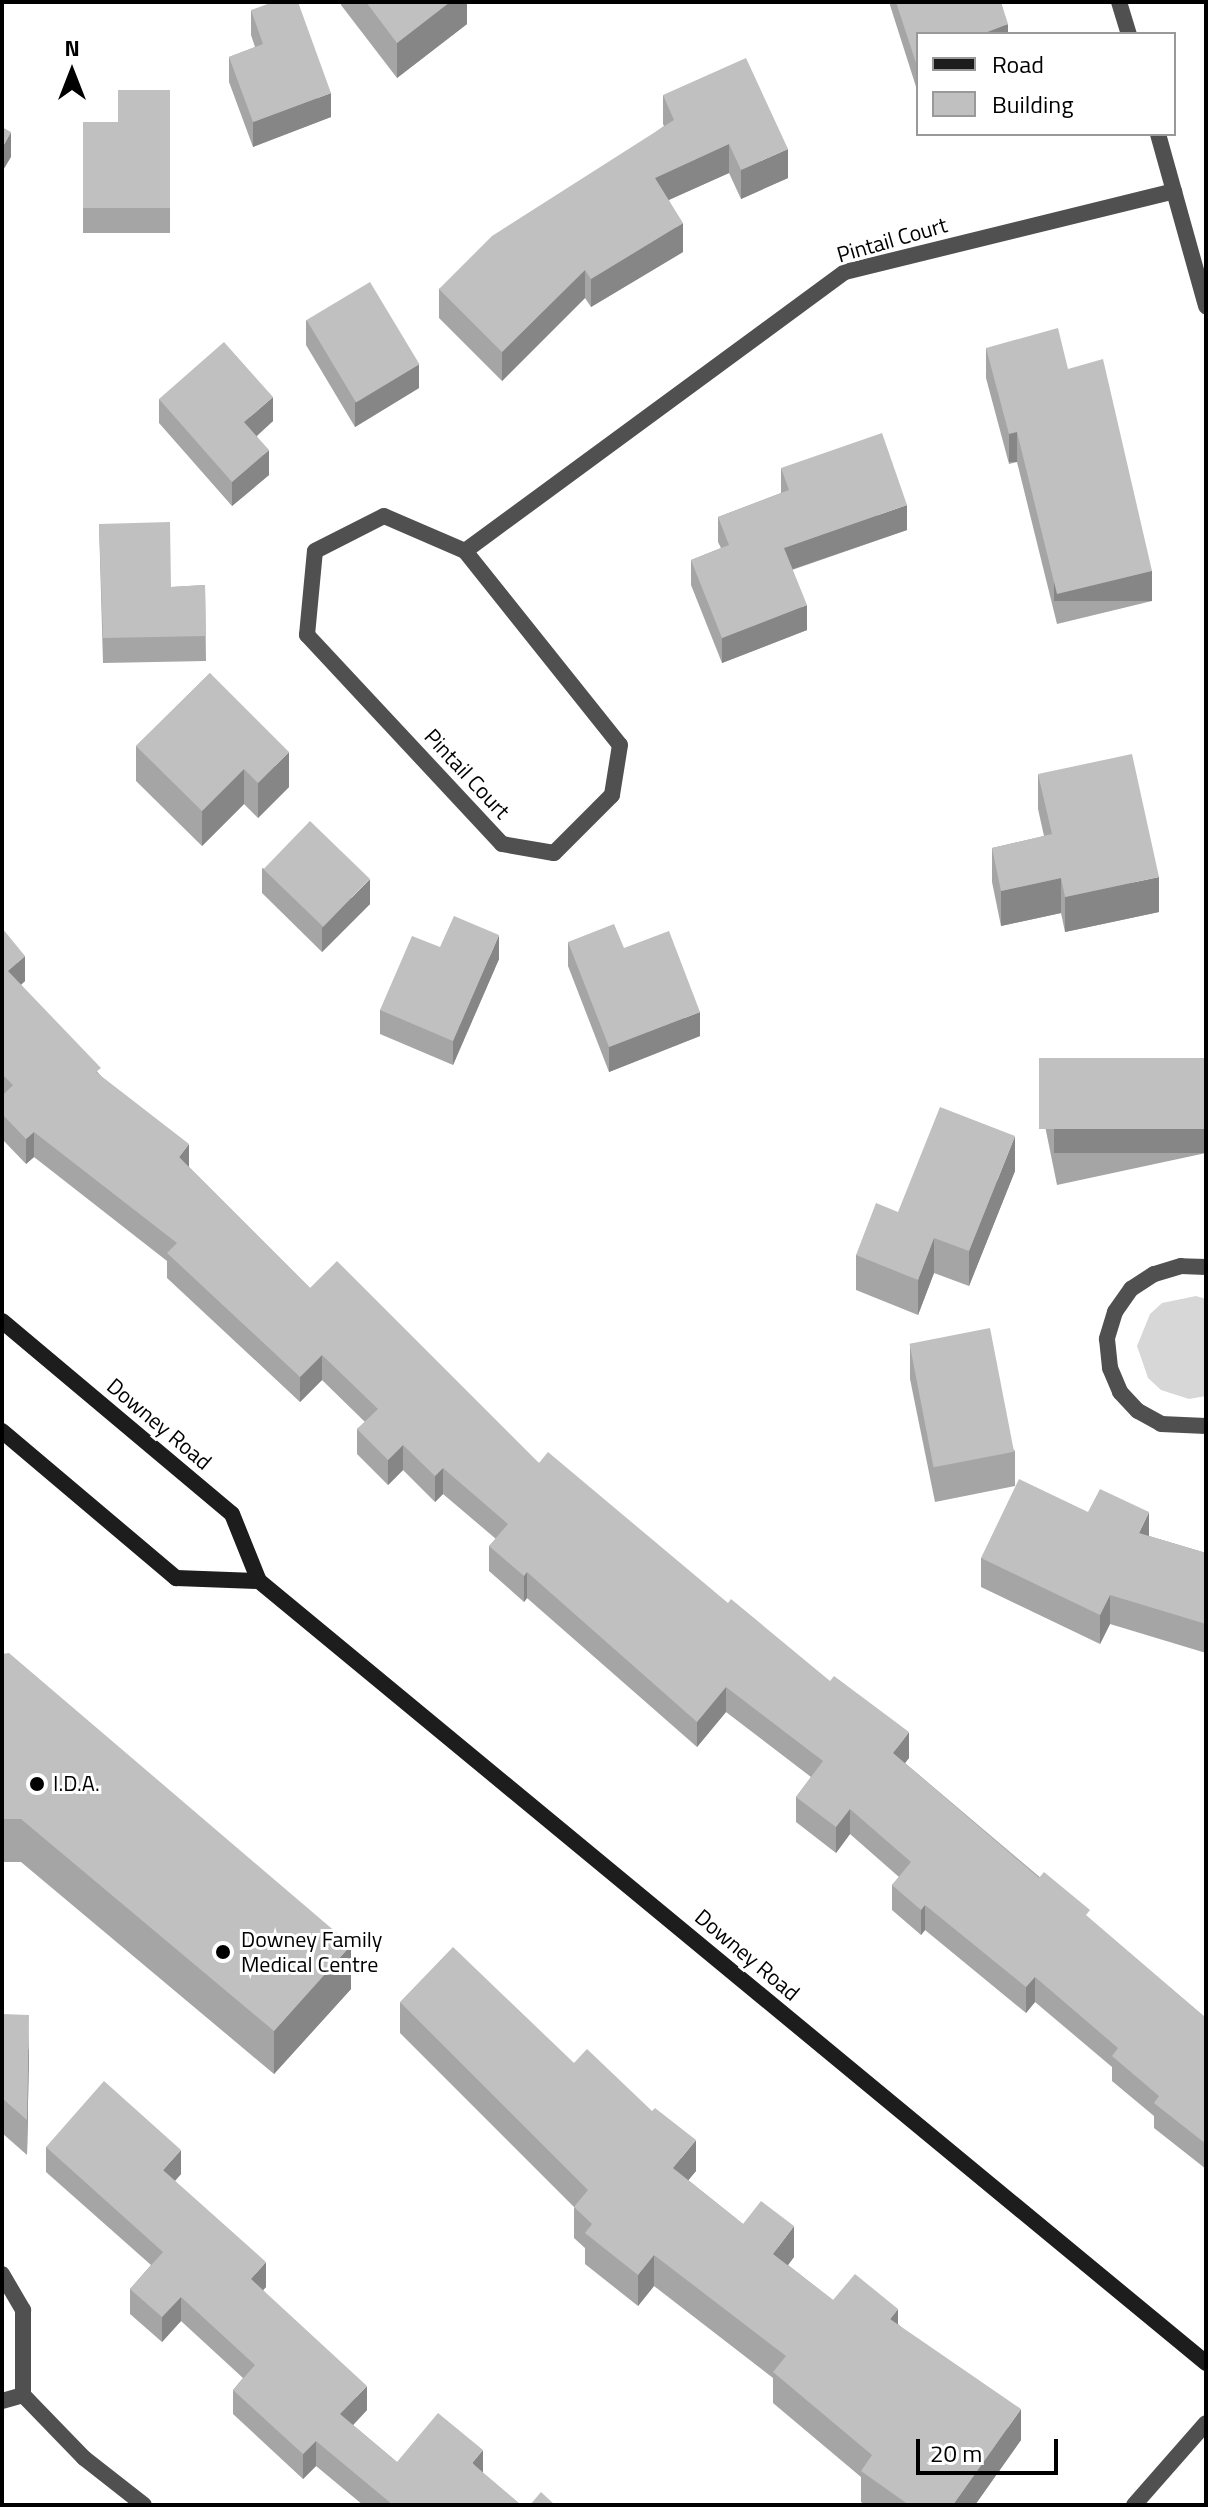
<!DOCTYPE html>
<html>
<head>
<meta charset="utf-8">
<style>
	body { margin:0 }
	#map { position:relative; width:1208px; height:2507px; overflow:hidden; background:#fff; font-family:"Titillium Web",sans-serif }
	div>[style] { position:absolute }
	.green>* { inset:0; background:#d7d7d7 }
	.minor>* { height:16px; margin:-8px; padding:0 8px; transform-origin:8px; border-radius:8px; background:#505050 }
	.secondary>* { height:16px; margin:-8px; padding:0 8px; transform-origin:8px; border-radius:8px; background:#1d1d1d }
	.wall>* { inset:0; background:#a5a5a5 }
	.shaded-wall>* { inset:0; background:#868686; transform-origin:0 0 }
	.building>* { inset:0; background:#c0c0c0; transform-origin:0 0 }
	.dots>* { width:22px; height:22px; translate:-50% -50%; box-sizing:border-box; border:4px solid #fff; border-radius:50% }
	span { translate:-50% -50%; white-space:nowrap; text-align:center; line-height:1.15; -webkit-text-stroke:6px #fff; paint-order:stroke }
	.street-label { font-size:22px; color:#000 }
	.poi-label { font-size:22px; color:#000 }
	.left { translate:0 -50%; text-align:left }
	.frame { position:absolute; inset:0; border:4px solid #000; pointer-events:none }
	.legend { position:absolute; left:916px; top:32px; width:260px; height:104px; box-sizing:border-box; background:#fff; border:2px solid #999; margin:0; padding:10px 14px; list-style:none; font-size:24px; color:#000 }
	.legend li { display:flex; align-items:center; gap:16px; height:40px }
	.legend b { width:40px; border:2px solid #999 }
	.north { position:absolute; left:32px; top:32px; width:80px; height:80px; -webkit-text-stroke:6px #fff; paint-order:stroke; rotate:0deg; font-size:22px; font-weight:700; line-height:32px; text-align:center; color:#000 }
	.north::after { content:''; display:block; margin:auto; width:28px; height:36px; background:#000; clip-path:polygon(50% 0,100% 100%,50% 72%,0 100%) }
	.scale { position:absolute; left:916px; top:2439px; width:142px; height:36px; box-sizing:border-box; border:4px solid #000; border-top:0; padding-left:10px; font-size:24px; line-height:28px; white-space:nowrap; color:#000; -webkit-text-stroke:6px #fff; paint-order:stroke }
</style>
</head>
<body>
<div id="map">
	<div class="green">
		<div style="clip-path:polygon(1196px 1296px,1206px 1299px,1206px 1396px,1189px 1399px,1161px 1390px,1148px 1378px,1137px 1346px,1150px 1314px,1162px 1303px)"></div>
	</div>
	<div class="minor">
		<div style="left:1119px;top:2px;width:34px;rotate:73deg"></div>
		<div style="left:1158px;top:134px;width:179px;rotate:74.4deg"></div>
		<div style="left:384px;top:516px;width:88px;rotate:23.4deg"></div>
		<div style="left:465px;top:551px;width:248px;rotate:51.4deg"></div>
		<div style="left:620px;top:745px;width:51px;rotate:99.1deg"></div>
		<div style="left:612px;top:795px;width:82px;rotate:135deg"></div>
		<div style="left:554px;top:853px;width:53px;rotate:-170.2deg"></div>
		<div style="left:502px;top:844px;width:286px;rotate:-133deg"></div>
		<div style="left:307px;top:635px;width:84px;rotate:-84.6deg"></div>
		<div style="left:315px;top:551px;width:77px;rotate:-26.9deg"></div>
		<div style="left:465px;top:551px;width:471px;rotate:-36.3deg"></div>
		<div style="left:845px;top:272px;width:339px;rotate:-13.8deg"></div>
		<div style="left:1206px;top:1267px;width:25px;rotate:-178deg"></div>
		<div style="left:1181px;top:1266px;width:28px;rotate:163deg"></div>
		<div style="left:1154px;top:1274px;width:27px;rotate:147deg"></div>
		<div style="left:1131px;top:1289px;width:28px;rotate:125deg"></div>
		<div style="left:1115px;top:1312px;width:28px;rotate:107deg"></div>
		<div style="left:1107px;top:1339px;width:29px;rotate:84deg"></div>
		<div style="left:1110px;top:1368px;width:26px;rotate:67deg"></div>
		<div style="left:1120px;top:1392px;width:26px;rotate:47deg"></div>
		<div style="left:1138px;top:1411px;width:26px;rotate:29deg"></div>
		<div style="left:1161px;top:1424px;width:45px;rotate:2.5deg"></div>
		<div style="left:2px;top:2274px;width:42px;rotate:59.7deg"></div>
		<div style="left:23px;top:2310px;width:85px;rotate:90deg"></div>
		<div style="left:23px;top:2395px;width:88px;rotate:45.9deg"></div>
		<div style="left:84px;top:2458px;width:76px;rotate:38.1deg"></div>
		<div style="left:2px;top:2401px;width:22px;rotate:-16deg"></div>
		<div style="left:1134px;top:2505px;width:109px;rotate:-48.7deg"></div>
	</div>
	<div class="secondary">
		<div style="left:2px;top:1321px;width:300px;rotate:40deg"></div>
		<div style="left:232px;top:1514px;width:72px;rotate:68.1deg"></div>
		<div style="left:259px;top:1581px;width:1228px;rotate:39.55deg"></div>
		<div style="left:2px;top:1431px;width:228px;rotate:40.2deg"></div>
		<div style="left:176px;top:1578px;width:83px;rotate:2.1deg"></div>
	</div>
	<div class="wall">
		<div style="clip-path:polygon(341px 2px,467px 2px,467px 24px,397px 78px,341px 5px)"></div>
		<div style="clip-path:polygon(889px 2px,1001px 2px,1008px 34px,918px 34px,918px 93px)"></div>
		<div style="clip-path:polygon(251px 10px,331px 117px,253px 147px,229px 82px,229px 57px,255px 47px,251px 35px)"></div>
		<div style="clip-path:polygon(170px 90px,170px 233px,83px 233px,83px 122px,118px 122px)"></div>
		<div style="clip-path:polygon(663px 95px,788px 178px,741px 199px,729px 173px,669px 200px,683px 252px,591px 307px,585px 298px,502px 381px,439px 318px,439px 289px,664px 126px,663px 124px)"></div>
		<div style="clip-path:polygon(306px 320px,419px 388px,355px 427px,306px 345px)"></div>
		<div style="clip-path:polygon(986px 348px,1068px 369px,1152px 601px,1057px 624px,1017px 462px,1009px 464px,986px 378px)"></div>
		<div style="clip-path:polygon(159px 399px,273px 421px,257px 436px,269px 475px,232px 506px,159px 423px)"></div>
		<div style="clip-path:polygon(781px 468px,907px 530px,792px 570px,807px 630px,722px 663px,691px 585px,691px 560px,721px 548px,718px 542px,718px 517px,781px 493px)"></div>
		<div style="clip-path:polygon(99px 524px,171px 587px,205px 585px,206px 661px,103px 663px)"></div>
		<div style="clip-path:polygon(210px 673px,289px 787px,258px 818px,244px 804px,202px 846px,136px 781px,136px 746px)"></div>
		<div style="clip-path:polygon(1038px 774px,1159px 912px,1065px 932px,1061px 913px,1001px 926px,992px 882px,992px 848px,1044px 836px,1038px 809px)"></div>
		<div style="clip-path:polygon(262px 868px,370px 904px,322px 952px,262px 893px)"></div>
		<div style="clip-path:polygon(2px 928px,25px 981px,21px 985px,101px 1076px,189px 1167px,310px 1288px,539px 1463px,909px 1758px,905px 1763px,1206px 2018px,1206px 2169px,1154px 2128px,1154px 2116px,1112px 2081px,1112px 2067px,1035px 2002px,1026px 2013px,925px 1930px,921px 1935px,892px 1910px,892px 1885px,899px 1877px,850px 1834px,836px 1853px,796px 1822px,796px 1797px,811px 1777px,726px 1712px,697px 1747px,527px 1598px,524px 1602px,489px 1571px,489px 1546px,496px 1539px,443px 1494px,435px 1502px,403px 1470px,388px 1485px,357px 1454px,357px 1429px,365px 1422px,322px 1380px,300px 1402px,167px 1278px,167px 1261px,34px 1157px,26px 1164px,2px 1139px)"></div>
		<div style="clip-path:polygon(568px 942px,624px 948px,700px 1036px,609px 1072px,568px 966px)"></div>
		<div style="clip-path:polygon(440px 947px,499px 959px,453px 1065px,380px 1034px,380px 1010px)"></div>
		<div style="clip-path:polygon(1206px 1058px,1206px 1153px,1057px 1185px,1043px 1116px,1043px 1092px)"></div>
		<div style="clip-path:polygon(1015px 1171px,969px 1286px,934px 1273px,918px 1315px,856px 1290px,856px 1255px)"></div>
		<div style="clip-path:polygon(910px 1344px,1015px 1451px,1015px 1486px,935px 1502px,910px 1379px)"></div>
		<div style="clip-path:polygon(1088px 1512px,1149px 1536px,1206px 1553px,1206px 1653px,1110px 1624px,1100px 1644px,981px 1587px,981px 1558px)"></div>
		<div style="clip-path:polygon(2px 1654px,351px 1989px,274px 2074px,21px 1862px,2px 1862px)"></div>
		<div style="clip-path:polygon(400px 2002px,574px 2063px,696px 2171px,688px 2180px,743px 2224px,794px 2257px,788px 2265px,833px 2300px,898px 2324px,1021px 2440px,975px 2505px,866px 2505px,861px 2502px,861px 2477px,773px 2403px,773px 2378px,654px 2286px,638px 2306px,585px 2264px,585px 2248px,574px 2238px,574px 2207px,400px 2033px)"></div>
		<div style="clip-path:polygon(2px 2014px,29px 2050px,27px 2155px,2px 2133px)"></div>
		<div style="clip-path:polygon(46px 2147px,181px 2174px,175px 2181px,266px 2287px,263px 2290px,367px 2410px,353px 2425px,397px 2462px,483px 2473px,521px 2505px,363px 2505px,316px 2466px,303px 2479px,233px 2414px,233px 2390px,243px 2378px,181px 2321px,162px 2342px,130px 2314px,130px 2289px,151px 2265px,46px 2172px)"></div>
	</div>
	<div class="shaded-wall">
		<div style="clip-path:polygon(450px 2px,467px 2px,467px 24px,397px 78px,397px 43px)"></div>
		<div style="clip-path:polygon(1008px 24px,1008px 34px,982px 34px)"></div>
		<div style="clip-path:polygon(331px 93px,331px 117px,253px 147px,253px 122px)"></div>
		<div style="clip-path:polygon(11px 132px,11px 157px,2px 172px,2px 148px)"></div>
		<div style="clip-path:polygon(729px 144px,729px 173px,655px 206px,655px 178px)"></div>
		<div style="clip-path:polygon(788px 149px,788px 178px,741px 199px,741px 170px)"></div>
		<div style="clip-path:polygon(683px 223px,683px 252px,591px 307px,591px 279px)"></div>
		<div style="clip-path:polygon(585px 270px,585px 298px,502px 381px,502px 352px)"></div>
		<div style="clip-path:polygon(419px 364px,419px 388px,355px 427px,355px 402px)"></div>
		<div style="clip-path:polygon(273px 397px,273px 421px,244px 447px,244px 422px)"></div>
		<div style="left:1017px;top:432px;width:30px;height:8px;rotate:90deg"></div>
		<div style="clip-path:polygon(269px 450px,269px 475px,232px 506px,232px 482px)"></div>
		<div style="clip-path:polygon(907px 505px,907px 530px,784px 572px,784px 548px)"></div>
		<div style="left:1152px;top:571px;width:30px;height:98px;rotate:90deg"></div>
		<div style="clip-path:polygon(807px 605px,807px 630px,722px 663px,722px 638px)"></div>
		<div style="clip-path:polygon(289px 752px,289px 787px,258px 818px,258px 783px)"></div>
		<div style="clip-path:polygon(244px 769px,244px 804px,202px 846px,202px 811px)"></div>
		<div style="clip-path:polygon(1159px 877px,1159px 912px,1065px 932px,1065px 897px)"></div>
		<div style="clip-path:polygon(1061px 878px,1061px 913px,1001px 926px,1001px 891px)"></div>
		<div style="clip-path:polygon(370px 879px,370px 904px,322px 952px,322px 928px)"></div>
		<div style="clip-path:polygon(499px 935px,499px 959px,453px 1065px,453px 1041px)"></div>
		<div style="clip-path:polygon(25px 956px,25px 981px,8px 996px,8px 971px)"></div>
		<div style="clip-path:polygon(700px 1012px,700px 1036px,609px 1072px,609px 1047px)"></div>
		<div style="left:1206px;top:1129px;width:24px;height:152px;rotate:90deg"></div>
		<div style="clip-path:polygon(34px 1132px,34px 1157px,26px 1164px,26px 1139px)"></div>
		<div style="clip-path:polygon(1015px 1136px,1015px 1171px,969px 1286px,969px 1251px)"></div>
		<div style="clip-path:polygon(189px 1144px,189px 1169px,179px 1157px)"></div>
		<div style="clip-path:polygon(934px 1238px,934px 1273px,918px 1315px,918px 1280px)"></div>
		<div style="clip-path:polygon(322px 1355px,322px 1380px,300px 1402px,300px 1377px)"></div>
		<div style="clip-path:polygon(403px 1445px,403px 1470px,388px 1485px,388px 1460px)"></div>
		<div style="clip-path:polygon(443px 1468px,443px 1494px,435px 1502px,435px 1476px)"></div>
		<div style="clip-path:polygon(1149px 1512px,1149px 1541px,1139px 1533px)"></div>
		<div style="clip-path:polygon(527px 1572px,527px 1598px,524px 1602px,524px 1576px)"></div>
		<div style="clip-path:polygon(1110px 1595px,1110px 1624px,1100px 1644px,1100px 1615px)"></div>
		<div style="clip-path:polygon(726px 1687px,726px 1712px,697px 1747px,697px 1722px)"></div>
		<div style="clip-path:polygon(909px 1732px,909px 1758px,893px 1778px,893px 1753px)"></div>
		<div style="clip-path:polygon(850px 1809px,850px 1834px,836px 1853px,836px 1827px)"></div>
		<div style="clip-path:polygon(925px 1905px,925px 1930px,921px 1935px,921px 1910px)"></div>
		<div style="clip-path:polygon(351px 1945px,351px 1989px,274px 2074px,274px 2031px)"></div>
		<div style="clip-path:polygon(1035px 1977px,1035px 2002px,1026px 2013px,1026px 1987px)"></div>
		<div style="clip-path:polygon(29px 2015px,29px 2050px,27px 2155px,27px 2120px)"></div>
		<div style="clip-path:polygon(696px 2140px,696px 2171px,673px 2199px,673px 2168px)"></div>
		<div style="clip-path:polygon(181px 2150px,181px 2174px,163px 2194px,163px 2170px)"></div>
		<div style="clip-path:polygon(794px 2226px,794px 2257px,773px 2285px,773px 2254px)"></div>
		<div style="clip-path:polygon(654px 2255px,654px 2286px,638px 2306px,638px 2275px)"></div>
		<div style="clip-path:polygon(266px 2262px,266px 2287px,251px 2303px,251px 2279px)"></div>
		<div style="clip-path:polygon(181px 2297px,181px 2321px,162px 2342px,162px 2317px)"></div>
		<div style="clip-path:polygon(898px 2309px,898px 2340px,890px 2319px)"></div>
		<div style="clip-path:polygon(367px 2386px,367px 2410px,340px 2439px,340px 2414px)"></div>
		<div style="clip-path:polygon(1021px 2409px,1021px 2440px,975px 2505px,953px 2505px)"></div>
		<div style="clip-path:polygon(316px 2441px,316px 2466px,303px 2479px,303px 2454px)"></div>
		<div style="clip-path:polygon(483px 2450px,483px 2474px,472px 2463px)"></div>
	</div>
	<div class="building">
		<div style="clip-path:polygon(273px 2px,298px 2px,331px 93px,253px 122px,229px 57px,263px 44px,251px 10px)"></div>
		<div style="clip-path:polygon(366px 2px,450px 2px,397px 43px)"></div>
		<div style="clip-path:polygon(896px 2px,1001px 2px,1008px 24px,982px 34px,918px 34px,918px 69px)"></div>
		<div style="clip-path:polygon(746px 58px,788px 149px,741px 170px,729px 144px,655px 178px,683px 223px,591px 279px,585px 270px,502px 352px,439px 289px,492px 236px,674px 120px,663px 95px)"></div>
		<div style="clip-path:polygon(118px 90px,170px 90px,170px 208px,83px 208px,83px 122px,118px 122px)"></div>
		<div style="clip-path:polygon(2px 127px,11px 132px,2px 148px)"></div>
		<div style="left:370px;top:282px;width:96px;height:74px;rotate:59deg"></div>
		<div style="clip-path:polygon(1058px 328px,1068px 369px,1103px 359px,1152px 571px,1057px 594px,1017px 432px,1009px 434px,986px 348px)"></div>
		<div style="clip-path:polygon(224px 342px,273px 397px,244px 422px,269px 450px,232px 482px,159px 399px)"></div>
		<div style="clip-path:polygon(882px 433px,907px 505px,784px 548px,807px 605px,722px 638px,691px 560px,729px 545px,718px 517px,789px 490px,781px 468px)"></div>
		<div style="clip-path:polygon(170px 522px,171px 587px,205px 585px,206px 636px,103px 638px,99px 524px)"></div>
		<div style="clip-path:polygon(210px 673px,289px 752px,258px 783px,244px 769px,202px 811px,136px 746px)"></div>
		<div style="clip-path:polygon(1132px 754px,1159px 877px,1065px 897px,1061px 878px,1001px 891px,992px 848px,1052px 834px,1038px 774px)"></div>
		<div style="left:310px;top:821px;width:83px;height:67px;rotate:44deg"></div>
		<div style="clip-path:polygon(454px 916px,499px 935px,453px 1041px,380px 1010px,412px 936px,440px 947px)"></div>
		<div style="clip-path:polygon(614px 924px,624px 948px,669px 931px,700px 1012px,609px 1047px,568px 942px)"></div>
		<div style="clip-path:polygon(2px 928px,25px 956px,8px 971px,101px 1068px,96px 1072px,189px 1144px,179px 1157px,310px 1288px,337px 1261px,539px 1463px,548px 1452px,728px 1603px,731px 1599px,830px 1681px,834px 1676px,909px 1732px,893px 1753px,1039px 1878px,1044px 1872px,1090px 1910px,1086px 1915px,1206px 2018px,1206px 2144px,1154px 2103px,1159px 2096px,1112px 2056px,1118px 2048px,1035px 1977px,1026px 1987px,925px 1905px,921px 1910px,892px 1885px,911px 1862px,850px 1809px,836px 1827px,796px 1797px,823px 1761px,726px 1687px,697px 1722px,527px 1572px,524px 1576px,489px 1546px,508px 1524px,443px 1468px,435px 1476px,403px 1445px,388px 1460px,357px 1429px,378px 1409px,322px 1355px,300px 1377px,167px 1253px,177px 1243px,34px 1132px,26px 1139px,2px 1114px,2px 1096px,13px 1085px,2px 1074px)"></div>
		<div style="left:1206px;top:1058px;width:71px;height:167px;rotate:90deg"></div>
		<div style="clip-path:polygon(940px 1107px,1015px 1136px,969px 1251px,934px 1238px,918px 1280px,856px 1255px,876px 1203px,898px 1212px)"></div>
		<div style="left:990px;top:1328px;width:126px;height:82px;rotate:79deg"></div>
		<div style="clip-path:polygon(1019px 1479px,1088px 1512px,1100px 1489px,1149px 1512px,1139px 1533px,1206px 1553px,1206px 1624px,1110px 1595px,1100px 1615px,981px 1558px)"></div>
		<div style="clip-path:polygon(9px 1653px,351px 1945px,274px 2031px,21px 1819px,2px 1819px,2px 1654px)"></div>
		<div style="clip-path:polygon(453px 1947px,574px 2063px,587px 2049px,652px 2111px,655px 2108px,696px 2140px,673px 2168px,743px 2224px,761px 2201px,794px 2226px,773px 2254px,833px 2300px,855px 2274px,898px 2309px,890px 2319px,1021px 2409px,953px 2505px,909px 2505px,861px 2471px,872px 2455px,773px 2372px,786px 2356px,654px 2255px,638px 2275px,585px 2233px,592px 2224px,574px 2207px,588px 2190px,400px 2002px)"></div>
		<div style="clip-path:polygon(2px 2014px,29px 2015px,27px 2120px,2px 2098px)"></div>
		<div style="clip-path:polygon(104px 2081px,181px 2150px,163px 2170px,266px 2262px,251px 2279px,367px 2386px,340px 2414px,397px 2462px,438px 2413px,483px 2450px,472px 2463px,521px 2505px,393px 2505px,316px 2441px,303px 2454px,233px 2390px,255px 2365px,181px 2297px,162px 2317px,130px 2289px,163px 2252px,46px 2147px)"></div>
		<div style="clip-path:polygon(541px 2492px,555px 2505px,530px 2505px)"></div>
	</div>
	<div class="dots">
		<div style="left:37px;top:1784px;background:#000"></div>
		<div style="left:223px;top:1952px;background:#000"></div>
	</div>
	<div class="street-label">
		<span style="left:892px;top:240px;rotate:-16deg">Pintail Court</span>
		<span style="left:467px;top:774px;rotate:47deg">Pintail Court</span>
		<span style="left:159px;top:1424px;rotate:40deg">Downey Road</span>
		<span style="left:747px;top:1955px;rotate:40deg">Downey Road</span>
	</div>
	<div class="poi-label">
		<span class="left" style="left:53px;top:1784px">I.D.A.</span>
		<span class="left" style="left:241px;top:1952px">Downey Family<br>Medical Centre</span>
	</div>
	<div class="frame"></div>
	<ul class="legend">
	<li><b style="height:10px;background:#1d1d1d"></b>Road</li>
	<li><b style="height:22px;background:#c0c0c0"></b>Building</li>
	</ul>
	<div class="north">N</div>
	<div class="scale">20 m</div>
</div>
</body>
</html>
